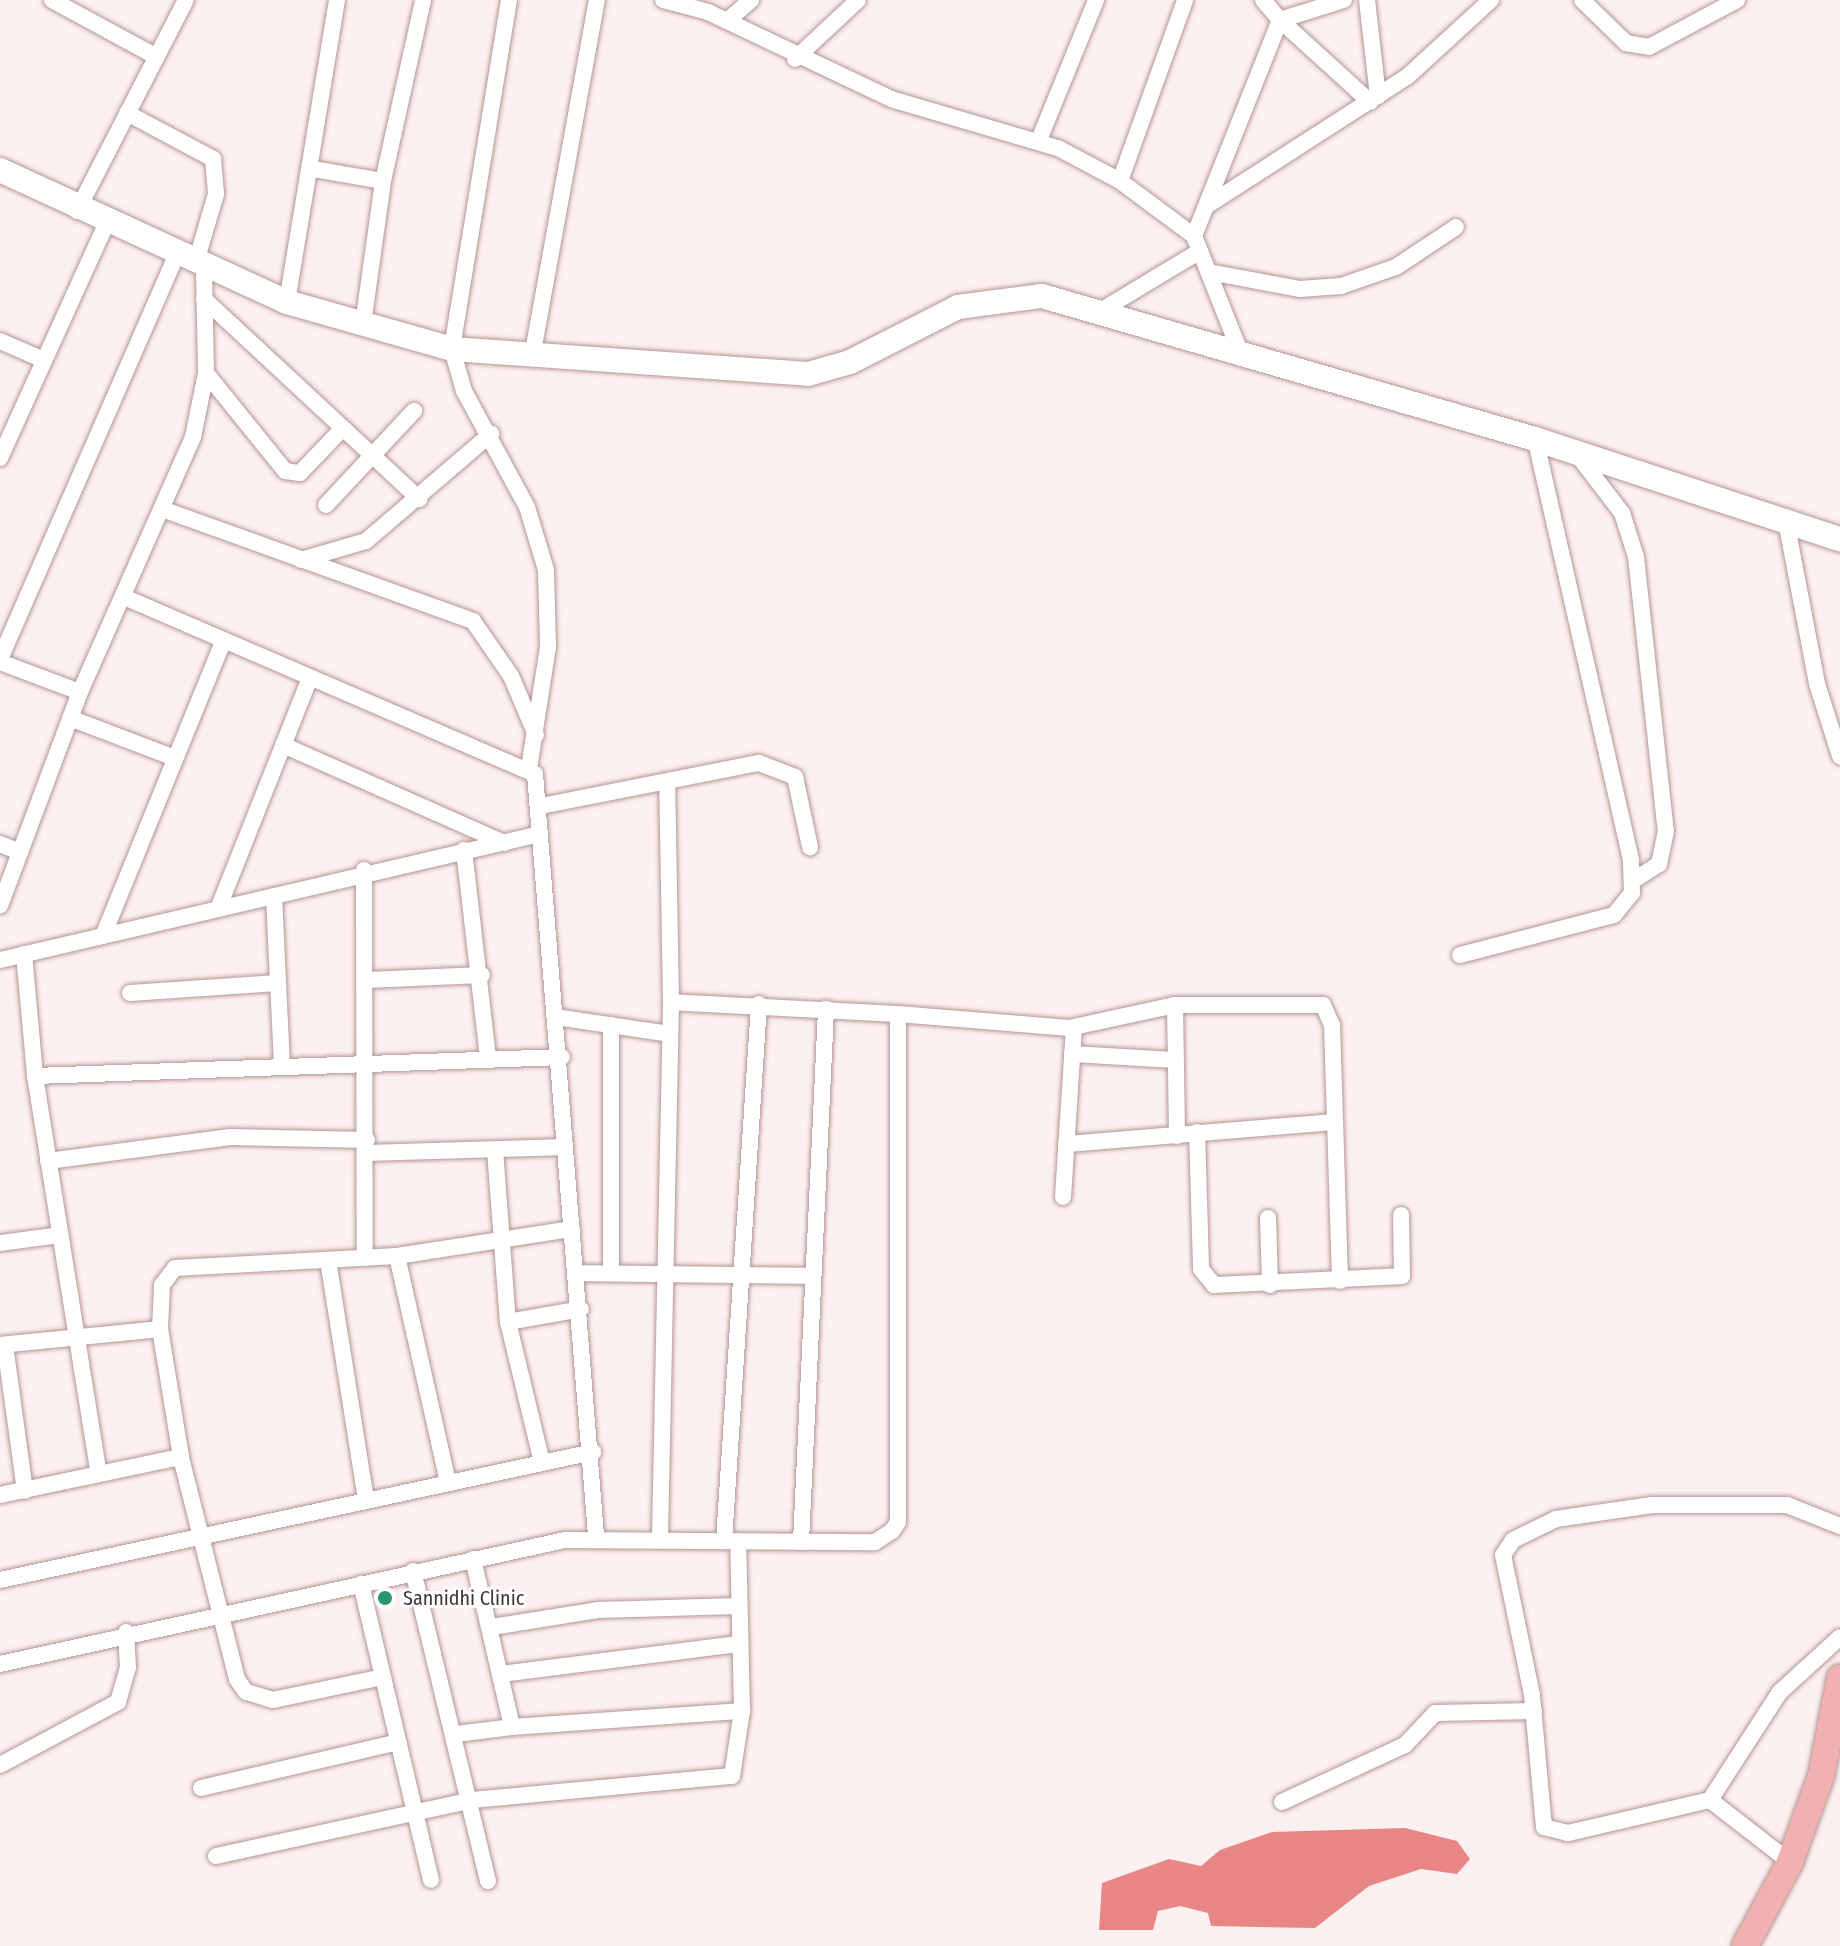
<!DOCTYPE html>
<html>
<head>
<meta charset="utf-8">
<style>
	body { margin:0 }
	#map { position:relative; width:1840px; height:1946px; overflow:hidden; background:#fdf0f0; font-family:"Fira Sans Condensed",sans-serif }
	div>[style] { position:absolute }
	.water>* { inset:0; background:#e88585 }
	.roads { filter:drop-shadow(0 0 2px #b29594) drop-shadow(0 0 2px #b29594) }
	.street>* { height:16px; margin:-8px; padding:0 8px; transform-origin:8px; border-radius:8px; background:#fff }
	.secondary>* { height:24px; margin:-12px; padding:0 12px; transform-origin:12px; border-radius:12px; background:#fff }
	.primary>* { height:26px; margin:-13px; padding:0 13px; transform-origin:13px; border-radius:13px; background:#f1b1b2 }
	.dots>* { width:22px; height:22px; translate:-50% -50%; box-sizing:border-box; border:4px solid #fff; border-radius:50% }
	span { translate:-50% -50%; white-space:nowrap; text-align:center; line-height:1.15; -webkit-text-stroke:6px #fff; paint-order:stroke }
	.poi-label { font-size:20px; color:#423535 }
	.left { translate:0 -50%; text-align:left }
</style>
</head>
<body>
<div id="map">
	<div class="water">
		<div style="clip-path:polygon(1405px 1828px,1457px 1841px,1470px 1859px,1457px 1874px,1421px 1869px,1369px 1886px,1315px 1928px,1211px 1926px,1208px 1913px,1180px 1906px,1158px 1911px,1153px 1930px,1099px 1930px,1102px 1883px,1169px 1859px,1201px 1866px,1220px 1850px,1272px 1832px)"></div>
	</div>
	<div class="roads">
		<div class="street">
			<div style="left:52px;top:0;width:119px;rotate:28.5deg"></div>
			<div style="left:509px;top:0;width:354px;rotate:99.3deg"></div>
			<div style="left:452px;top:349px;width:44px;rotate:74.1deg"></div>
			<div style="left:464px;top:391px;width:132px;rotate:61.5deg"></div>
			<div style="left:527px;top:507px;width:66px;rotate:73.2deg"></div>
			<div style="left:546px;top:570px;width:77px;rotate:88.5deg"></div>
			<div style="left:548px;top:647px;width:122px;rotate:98.9deg"></div>
			<div style="left:663px;top:0;width:47px;rotate:14.9deg"></div>
			<div style="left:708px;top:12px;width:203px;rotate:25.4deg"></div>
			<div style="left:891px;top:99px;width:174px;rotate:16.4deg"></div>
			<div style="left:1058px;top:148px;width:70px;rotate:28deg"></div>
			<div style="left:1120px;top:181px;width:92px;rotate:36.6deg"></div>
			<div style="left:1194px;top:236px;width:232px;rotate:-68.3deg"></div>
			<div style="left:1280px;top:20px;width:122px;rotate:42.3deg"></div>
			<div style="left:1263px;top:0;width:26px;rotate:50deg"></div>
			<div style="left:1280px;top:20px;width:67px;rotate:-17.4deg"></div>
			<div style="left:1367px;top:0;width:97px;rotate:83.5deg"></div>
			<div style="left:1582px;top:0;width:62px;rotate:44.3deg"></div>
			<div style="left:1626px;top:43px;width:23px;rotate:10deg"></div>
			<div style="left:1649px;top:47px;width:100px;rotate:-28.1deg"></div>
			<div style="left:727px;top:21px;width:32px;rotate:-41deg"></div>
			<div style="left:795px;top:59px;width:86px;rotate:-43.1deg"></div>
			<div style="left:127px;top:113px;width:98px;rotate:28.1deg"></div>
			<div style="left:213px;top:159px;width:35px;rotate:85deg"></div>
			<div style="left:216px;top:194px;width:71px;rotate:106.4deg"></div>
			<div style="left:1039px;top:140px;width:151px;rotate:-67.8deg"></div>
			<div style="left:313px;top:169px;width:71px;rotate:9.7deg"></div>
			<div style="left:1120px;top:181px;width:192px;rotate:-70.2deg"></div>
			<div style="left:1208px;top:205px;width:238px;rotate:-32.8deg"></div>
			<div style="left:1408px;top:76px;width:113px;rotate:-42.5deg"></div>
			<div style="left:77px;top:211px;width:237px;rotate:-62.7deg"></div>
			<div style="left:1194px;top:236px;width:127px;rotate:68.3deg"></div>
			<div style="left:1209px;top:272px;width:93px;rotate:10.6deg"></div>
			<div style="left:1300px;top:289px;width:41px;rotate:-4.2deg"></div>
			<div style="left:1341px;top:286px;width:58px;rotate:-19.1deg"></div>
			<div style="left:1396px;top:267px;width:72px;rotate:-33.7deg"></div>
			<div style="left:204px;top:299px;width:294px;rotate:42.9deg"></div>
			<div style="left:287px;top:302px;width:306px;rotate:-80.6deg"></div>
			<div style="left:1102px;top:310px;width:114px;rotate:-31deg"></div>
			<div style="left:363px;top:324px;width:144px;rotate:-82deg"></div>
			<div style="left:383px;top:181px;width:185px;rotate:-77.5deg"></div>
			<div style="left:0;top:341px;width:48px;rotate:23.4deg"></div>
			<div style="left:532px;top:357px;width:363px;rotate:-79.7deg"></div>
			<div style="left:206px;top:373px;width:126px;rotate:51.1deg"></div>
			<div style="left:285px;top:471px;width:15px;rotate:8deg"></div>
			<div style="left:300px;top:473px;width:62px;rotate:-46.3deg"></div>
			<div style="left:1576px;top:453px;width:76px;rotate:52.5deg"></div>
			<div style="left:1622px;top:513px;width:46px;rotate:72.3deg"></div>
			<div style="left:1636px;top:557px;width:276px;rotate:83.8deg"></div>
			<div style="left:1666px;top:831px;width:34px;rotate:102deg"></div>
			<div style="left:1659px;top:864px;width:30px;rotate:147deg"></div>
			<div style="left:0;top:458px;width:259px;rotate:-65.6deg"></div>
			<div style="left:326px;top:505px;width:129px;rotate:-46.9deg"></div>
			<div style="left:162px;top:509px;width:331px;rotate:19.8deg"></div>
			<div style="left:473px;top:621px;width:67px;rotate:55.4deg"></div>
			<div style="left:511px;top:676px;width:64px;rotate:67deg"></div>
			<div style="left:1786px;top:521px;width:166px;rotate:79.2deg"></div>
			<div style="left:1817px;top:684px;width:76px;rotate:72.3deg"></div>
			<div style="left:301px;top:560px;width:68px;rotate:-16.3deg"></div>
			<div style="left:366px;top:541px;width:165px;rotate:-40.6deg"></div>
			<div style="left:124px;top:597px;width:447px;rotate:23.3deg"></div>
			<div style="left:535px;top:774px;width:764px;rotate:85.42deg"></div>
			<div style="left:0;top:659px;width:443px;rotate:-66.4deg"></div>
			<div style="left:0;top:662px;width:85px;rotate:20.6deg"></div>
			<div style="left:80px;top:692px;width:228px;rotate:110.5deg"></div>
			<div style="left:80px;top:692px;width:279px;rotate:-66.1deg"></div>
			<div style="left:193px;top:437px;width:65px;rotate:-78.5deg"></div>
			<div style="left:206px;top:373px;width:108px;rotate:-91.1deg"></div>
			<div style="left:70px;top:718px;width:112px;rotate:20.9deg"></div>
			<div style="left:283px;top:745px;width:242px;rotate:23.9deg"></div>
			<div style="left:541px;top:806px;width:222px;rotate:-11.2deg"></div>
			<div style="left:759px;top:763px;width:39px;rotate:21deg"></div>
			<div style="left:795px;top:777px;width:72px;rotate:77.9deg"></div>
			<div style="left:0;top:844px;width:22px;rotate:22deg"></div>
			<div style="left:464px;top:850px;width:210px;rotate:83.4deg"></div>
			<div style="left:364px;top:870px;width:388px;rotate:89.9deg"></div>
			<div style="left:274px;top:896px;width:168px;rotate:87.3deg"></div>
			<div style="left:218px;top:909px;width:249px;rotate:-68.3deg"></div>
			<div style="left:103px;top:936px;width:318px;rotate:-67.8deg"></div>
			<div style="left:24px;top:954px;width:122px;rotate:84.8deg"></div>
			<div style="left:35px;top:1076px;width:400px;rotate:80.9deg"></div>
			<div style="left:1460px;top:955px;width:159px;rotate:-14.6deg"></div>
			<div style="left:1614px;top:915px;width:28px;rotate:-51deg"></div>
			<div style="left:1632px;top:893px;width:33px;rotate:-92deg"></div>
			<div style="left:1631px;top:860px;width:432px;rotate:-102.8deg"></div>
			<div style="left:0;top:960px;width:550px;rotate:-13.13deg"></div>
			<div style="left:367px;top:980px;width:115px;rotate:-2.5deg"></div>
			<div style="left:130px;top:993px;width:148px;rotate:-3.9deg"></div>
			<div style="left:1175px;top:1005px;width:131px;rotate:89.1deg"></div>
			<div style="left:898px;top:1014px;width:172px;rotate:4.7deg"></div>
			<div style="left:1069px;top:1028px;width:108px;rotate:-12.2deg"></div>
			<div style="left:1175px;top:1005px;width:148px"></div>
			<div style="left:1323px;top:1005px;width:22px;rotate:66deg"></div>
			<div style="left:1332px;top:1025px;width:256px;rotate:88.2deg"></div>
			<div style="left:556px;top:1017px;width:115px;rotate:8.5deg"></div>
			<div style="left:611px;top:1025px;width:247px;rotate:90deg"></div>
			<div style="left:1072px;top:1054px;width:103px;rotate:3.3deg"></div>
			<div style="left:35px;top:1076px;width:527px;rotate:-2.06deg"></div>
			<div style="left:1197px;top:1132px;width:137px;rotate:88.3deg"></div>
			<div style="left:1201px;top:1269px;width:21px;rotate:51deg"></div>
			<div style="left:1214px;top:1285px;width:188px;rotate:-2.7deg"></div>
			<div style="left:1402px;top:1276px;width:61px;rotate:-90.9deg"></div>
			<div style="left:1066px;top:1144px;width:270px;rotate:-4.7deg"></div>
			<div style="left:495px;top:1150px;width:172px;rotate:85.7deg"></div>
			<div style="left:508px;top:1322px;width:145px;rotate:76.4deg"></div>
			<div style="left:366px;top:1153px;width:199px;rotate:-1.7deg"></div>
			<div style="left:48px;top:1161px;width:184px;rotate:-7.5deg"></div>
			<div style="left:230px;top:1137px;width:137px;rotate:1.3deg"></div>
			<div style="left:1063px;top:1197px;width:169px;rotate:-86.3deg"></div>
			<div style="left:1268px;top:1218px;width:67px;rotate:88.3deg"></div>
			<div style="left:0;top:1243px;width:61px;rotate:-7.6deg"></div>
			<div style="left:397px;top:1256px;width:232px;rotate:77.3deg"></div>
			<div style="left:328px;top:1260px;width:242px;rotate:81deg"></div>
			<div style="left:577px;top:1273px;width:236px;rotate:0.7deg"></div>
			<div style="left:508px;top:1322px;width:74px;rotate:-10.1deg"></div>
			<div style="left:0;top:1345px;width:161px;rotate:-5.7deg"></div>
			<div style="left:5px;top:1345px;width:147px;rotate:82.2deg"></div>
			<div style="left:0;top:1495px;width:185px;rotate:-11.9deg"></div>
			<div style="left:660px;top:1537px;width:535px;rotate:-88.82deg"></div>
			<div style="left:671px;top:1002px;width:220px;rotate:-91deg"></div>
			<div style="left:724px;top:1541px;width:538px;rotate:-86.27deg"></div>
			<div style="left:801px;top:1542px;width:534px;rotate:-87.31deg"></div>
			<div style="left:473px;top:1559px;width:172px;rotate:76.9deg"></div>
			<div style="left:512px;top:1727px;width:231px;rotate:-4deg"></div>
			<div style="left:413px;top:1571px;width:319px;rotate:76.4deg"></div>
			<div style="left:0;top:1580px;width:607px;rotate:-12.18deg"></div>
			<div style="left:361px;top:1584px;width:304px;rotate:76.7deg"></div>
			<div style="left:492px;top:1627px;width:107px;rotate:-9.1deg"></div>
			<div style="left:598px;top:1610px;width:140px;rotate:-1.6deg"></div>
			<div style="left:0;top:1664px;width:578px;rotate:-12.38deg"></div>
			<div style="left:565px;top:1540px;width:310px;rotate:0.4deg"></div>
			<div style="left:875px;top:1542px;width:20px;rotate:-33deg"></div>
			<div style="left:892px;top:1531px;width:11px;rotate:-56deg"></div>
			<div style="left:898px;top:1522px;width:508px;rotate:-90deg"></div>
			<div style="left:898px;top:1014px;width:227px;rotate:-177deg"></div>
			<div style="left:501px;top:1674px;width:241px;rotate:-7.2deg"></div>
			<div style="left:383px;top:1677px;width:112px;rotate:168.2deg"></div>
			<div style="left:273px;top:1700px;width:28px;rotate:-163deg"></div>
			<div style="left:246px;top:1692px;width:16px;rotate:-125deg"></div>
			<div style="left:237px;top:1679px;width:229px;rotate:-104.2deg"></div>
			<div style="left:181px;top:1457px;width:130px;rotate:-99.3deg"></div>
			<div style="left:160px;top:1329px;width:44px;rotate:-87.4deg"></div>
			<div style="left:162px;top:1285px;width:21px;rotate:-53deg"></div>
			<div style="left:175px;top:1268px;width:222px;rotate:-3.1deg"></div>
			<div style="left:397px;top:1256px;width:177px;rotate:-8.8deg"></div>
			<div style="left:456px;top:1734px;width:56px;rotate:-7.1deg"></div>
			<div style="left:0;top:1765px;width:134px;rotate:-28.1deg"></div>
			<div style="left:118px;top:1702px;width:35px;rotate:-74deg"></div>
			<div style="left:128px;top:1668px;width:36px;rotate:-93deg"></div>
			<div style="left:201px;top:1788px;width:203px;rotate:-13.1deg"></div>
			<div style="left:1710px;top:1800px;width:129px;rotate:-57.1deg"></div>
			<div style="left:1780px;top:1692px;width:81px;rotate:-42.5deg"></div>
			<div style="left:1282px;top:1802px;width:136px;rotate:-24.9deg"></div>
			<div style="left:1405px;top:1745px;width:44px;rotate:-46.8deg"></div>
			<div style="left:1435px;top:1713px;width:99px;rotate:-1.2deg"></div>
			<div style="left:216px;top:1856px;width:262px;rotate:-12.3deg"></div>
			<div style="left:472px;top:1800px;width:261px;rotate:-5.3deg"></div>
			<div style="left:732px;top:1776px;width:66px;rotate:-81.3deg"></div>
			<div style="left:742px;top:1711px;width:170px;rotate:-91.3deg"></div>
			<div style="left:1790px;top:1862px;width:101px;rotate:-142.2deg"></div>
			<div style="left:1710px;top:1800px;width:146px;rotate:166.9deg"></div>
			<div style="left:1568px;top:1833px;width:25px;rotate:-166deg"></div>
			<div style="left:1544px;top:1827px;width:133px;rotate:-95.2deg"></div>
			<div style="left:1532px;top:1695px;width:143px;rotate:-101.7deg"></div>
			<div style="left:1503px;top:1555px;width:18px;rotate:-56deg"></div>
			<div style="left:1513px;top:1540px;width:48px;rotate:-26deg"></div>
			<div style="left:1556px;top:1519px;width:97px;rotate:-8.3deg"></div>
			<div style="left:1652px;top:1505px;width:135px"></div>
			<div style="left:1787px;top:1505px;width:57px;rotate:21.6deg"></div>
		</div>
		<div class="secondary">
			<div style="left:0;top:170px;width:316px;rotate:24.7deg"></div>
			<div style="left:287px;top:302px;width:172px;rotate:15.9deg"></div>
			<div style="left:452px;top:349px;width:357px;rotate:4deg"></div>
			<div style="left:808px;top:374px;width:44px;rotate:-15.9deg"></div>
			<div style="left:850px;top:362px;width:121px;rotate:-27deg"></div>
			<div style="left:958px;top:307px;width:85px;rotate:-7.5deg"></div>
			<div style="left:1042px;top:296px;width:513px;rotate:16.18deg"></div>
			<div style="left:1535px;top:439px;width:321px;rotate:18.2deg"></div>
		</div>
		<div class="primary">
			<div style="left:1745px;top:1946px;width:95px;rotate:-61.8deg"></div>
			<div style="left:1790px;top:1862px;width:91px;rotate:-70.2deg"></div>
			<div style="left:1821px;top:1776px;width:100px;rotate:-79deg"></div>
		</div>
	</div>
	<div class="dots">
		<div style="left:385px;top:1598px;background:#2a9473"></div>
	</div>
	<div class="poi-label">
		<span class="left" style="left:403px;top:1598px">Sannidhi Clinic</span>
	</div>
</div>
</body>
</html>
